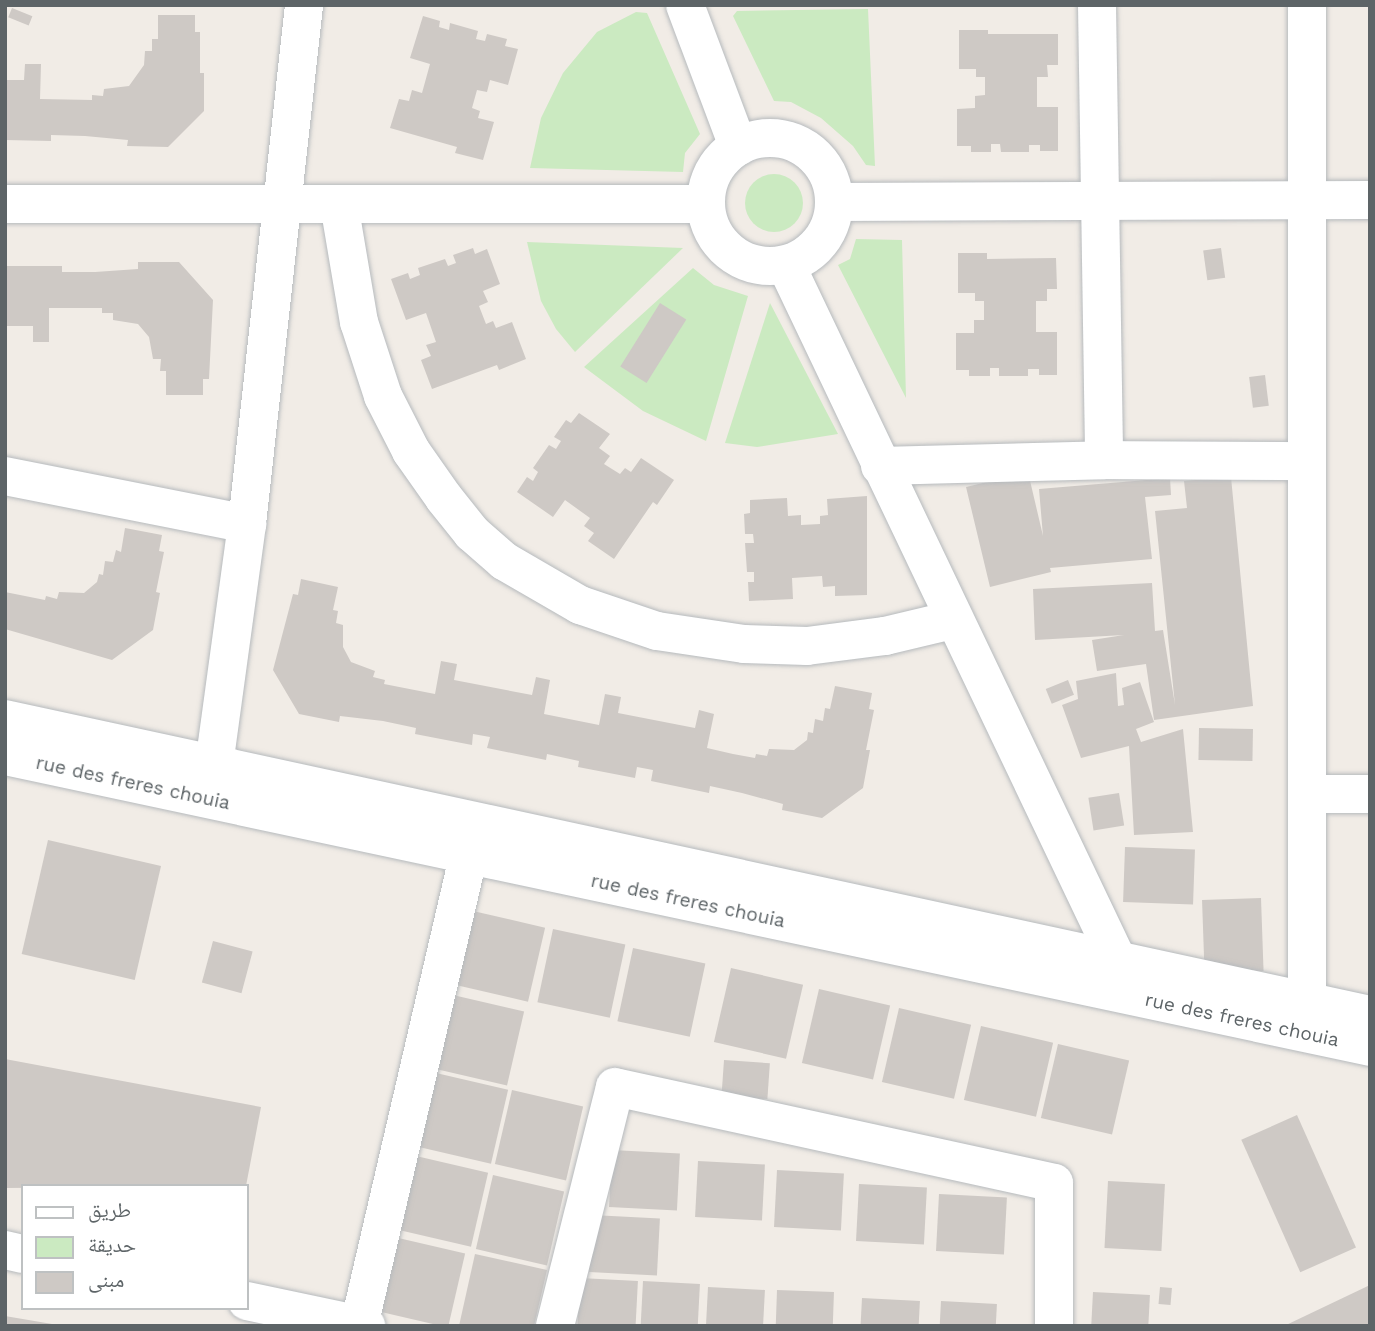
<!DOCTYPE html>
<html>
<head>
<meta charset="utf-8">
<style>
	body { margin:0 }
	#map { position:relative; width:1375px; height:1331px; overflow:hidden; background:#f1ece6; font-family:"Work Sans","Noto Naskh Arabic",sans-serif }
	div>[style] { position:absolute }
	.green>* { inset:0; background:#cbeac1 }
	.round { border-radius:50% }
	.building>* { inset:0; background:#cec9c5; transform-origin:0 0 }
	.roads { filter:drop-shadow(0 0 2px #b6babd) drop-shadow(0 0 2px #b6babd) }
	.minor>* { height:38px; margin:-19px; padding:0 19px; transform-origin:19px; border-radius:19px; background:#fff }
	.minor>.ring { margin:-19px; padding:0; box-sizing:content-box; background:none; border:38px solid #fff; border-radius:50% }
	span { translate:-50% -50%; white-space:nowrap; text-align:center; line-height:1.15; -webkit-text-stroke:6px #fff; paint-order:stroke }
	.street-label { font-size:19px; color:#5d6467 }
	.frame { position:absolute; inset:0; border:7px solid #5d6467; pointer-events:none }
	.legend { position:absolute; left:21px; top:1184px; width:228px; height:126px; box-sizing:border-box; background:#fff; border:2px solid #bec1c2; margin:0; padding:9px 12px; list-style:none; font-size:21px; color:#5d6467 }
	.legend li { display:flex; align-items:center; gap:14px; height:35px }
	.legend b { width:35px; border:2px solid #bec1c2 }
</style>
</head>
<body>
<div id="map">
	<div class="green">
		<div style="clip-path:polygon(868px 9px,875px 166px,866px 165px,853px 146px,821px 118px,791px 102px,774px 101px,733px 16px,737px 11px)"></div>
		<div style="clip-path:polygon(636px 12px,647px 13px,700px 134px,685px 153px,683px 172px,530px 168px,541px 118px,563px 73px,597px 32px)"></div>
		<div class="round" style="left:745px;top:174px;width:58px;height:58px"></div>
		<div style="clip-path:polygon(856px 239px,902px 240px,906px 398px,838px 265px,850px 259px)"></div>
		<div style="clip-path:polygon(527px 242px,683px 248px,575px 352px,556px 329px,541px 301px)"></div>
		<div style="clip-path:polygon(693px 268px,714px 285px,748px 296px,706px 441px,643px 411px,584px 367px)"></div>
		<div style="clip-path:polygon(770px 303px,838px 434px,757px 447px,725px 443px)"></div>
	</div>
	<div class="building">
		<div style="left:12px;top:8px;width:22px;height:10px;rotate:22deg"></div>
		<div style="clip-path:polygon(158px 15px,195px 15px,195px 32px,200px 32px,200px 73px,204px 73px,204px 111px,168px 147px,127px 146px,128px 140px,85px 136px,51px 135px,51px 141px,5px 140px,5px 80px,24px 80px,25px 64px,41px 64px,40px 99px,92px 100px,92px 95px,103px 96px,104px 89px,129px 86px,144px 65px,145px 51px,152px 51px,152px 39px,158px 39px)"></div>
		<div style="clip-path:polygon(423px 16px,440px 21px,439px 27px,449px 30px,450px 23px,478px 31px,476px 39px,485px 41px,487px 34px,507px 39px,505px 46px,518px 49px,508px 85px,490px 80px,487px 92px,477px 90px,472px 108px,480px 111px,478px 118px,494px 122px,483px 160px,455px 153px,457px 147px,390px 128px,399px 99px,409px 101px,412px 90px,422px 93px,430px 64px,410px 58px)"></div>
		<div style="clip-path:polygon(959px 30px,988px 30px,988px 34px,1058px 34px,1058px 65px,1047px 65px,1048px 77px,1037px 77px,1037px 107px,1058px 107px,1058px 151px,1040px 151px,1040px 145px,1029px 145px,1029px 152px,1001px 152px,1000px 144px,991px 144px,991px 152px,971px 152px,971px 146px,957px 146px,957px 109px,975px 108px,975px 96px,985px 95px,985px 77px,976px 77px,976px 69px,959px 69px)"></div>
		<div style="clip-path:polygon(473px 248px,475px 254px,487px 249px,500px 284px,483px 291px,488px 302px,479px 306px,486px 324px,493px 321px,496px 328px,512px 322px,526px 359px,499px 370px,497px 365px,432px 389px,421px 360px,431px 356px,426px 345px,436px 342px,426px 313px,406px 320px,391px 279px,408px 273px,410px 279px,420px 275px,418px 268px,445px 259px,448px 266px,456px 263px,453px 255px)"></div>
		<div style="left:1221px;top:248px;width:30px;height:18px;rotate:82deg"></div>
		<div style="clip-path:polygon(958px 253px,987px 253px,987px 259px,1056px 258px,1057px 289px,1047px 289px,1047px 301px,1036px 301px,1036px 332px,1057px 332px,1057px 375px,1039px 375px,1039px 369px,1028px 369px,1028px 376px,999px 376px,999px 368px,990px 368px,990px 376px,969px 376px,969px 370px,956px 370px,956px 333px,974px 333px,974px 320px,984px 320px,984px 301px,975px 301px,975px 293px,958px 293px)"></div>
		<div style="clip-path:polygon(138px 262px,179px 262px,213px 300px,209px 379px,203px 379px,203px 395px,166px 395px,166px 371px,160px 371px,161px 359px,153px 359px,149px 337px,138px 324px,113px 320px,113px 313px,102px 313px,102px 308px,49px 308px,49px 342px,33px 342px,33px 326px,5px 326px,5px 266px,62px 266px,62px 272px,95px 272px,138px 269px)"></div>
		<div style="left:660px;top:303px;width:31px;height:75px;rotate:32deg"></div>
		<div style="left:1265px;top:375px;width:31px;height:16px;rotate:83deg"></div>
		<div style="clip-path:polygon(579px 413px,610px 434px,599px 448px,610px 456px,604px 464px,620px 474px,625px 468px,631px 472px,641px 458px,674px 480px,657px 505px,653px 502px,614px 559px,588px 541px,594px 533px,584px 526px,590px 518px,565px 500px,553px 517px,517px 492px,527px 477px,533px 481px,538px 472px,533px 468px,549px 445px,556px 449px,561px 441px,554px 437px,566px 420px,571px 423px)"></div>
		<div style="clip-path:polygon(1028px 472px,1043px 536px,1039px 489px,1170px 478px,1171px 495px,1145px 497px,1152px 559px,1050px 568px,1051px 572px,990px 587px,966px 487px)"></div>
		<div style="clip-path:polygon(1231px 477px,1253px 706px,1154px 720px,1146px 664px,1097px 671px,1092px 640px,1124px 635px,1035px 640px,1033px 589px,1152px 583px,1155px 631px,1163px 630px,1175px 705px,1155px 511px,1187px 508px,1184px 481px)"></div>
		<div style="clip-path:polygon(867px 496px,867px 595px,835px 596px,835px 586px,823px 587px,822px 576px,792px 578px,793px 599px,749px 601px,748px 582px,754px 582px,754px 572px,747px 572px,745px 543px,754px 543px,753px 534px,745px 534px,744px 514px,750px 513px,750px 500px,787px 498px,788px 516px,801px 515px,801px 525px,820px 524px,820px 516px,828px 515px,827px 499px)"></div>
		<div style="clip-path:polygon(125px 528px,162px 535px,159px 551px,164px 552px,156px 592px,160px 593px,153px 630px,112px 660px,5px 629px,5px 592px,45px 600px,46px 596px,57px 599px,59px 592px,84px 593px,97px 582px,99px 574px,103px 575px,105px 561px,113px 562px,116px 550px,121px 552px)"></div>
		<div style="clip-path:polygon(301px 579px,338px 587px,333px 610px,338px 611px,336px 623px,343px 625px,343px 647px,351px 662px,375px 671px,373px 677px,385px 680px,384px 684px,435px 694px,441px 661px,457px 664px,454px 680px,532px 695px,536px 677px,550px 680px,544px 714px,599px 725px,605px 694px,621px 697px,618px 713px,695px 728px,699px 710px,714px 714px,707px 748px,733px 754px,755px 758px,756px 754px,767px 756px,769px 749px,794px 750px,807px 740px,808px 732px,813px 733px,815px 719px,823px 721px,825px 708px,830px 709px,835px 686px,872px 693px,869px 709px,874px 710px,866px 750px,870px 750px,863px 788px,822px 818px,782px 810px,783px 804px,742px 793px,710px 786px,709px 793px,651px 781px,653px 770px,637px 767px,635px 778px,578px 767px,579px 761px,547px 754px,546px 760px,487px 748px,490px 737px,473px 734px,472px 745px,415px 734px,416px 728px,383px 721px,340px 716px,339px 722px,299px 714px,273px 670px,293px 594px,298px 595px)"></div>
		<div style="clip-path:polygon(1116px 673px,1118px 706px,1124px 705px,1122px 688px,1140px 682px,1154px 722px,1136px 729px,1141px 742px,1183px 729px,1193px 832px,1134px 835px,1129px 746px,1081px 758px,1062px 705px,1078px 699px,1076px 681px)"></div>
		<div style="left:1068px;top:680px;width:16px;height:24px;rotate:68deg"></div>
		<div style="left:1199px;top:728px;width:54px;height:32px;rotate:1deg"></div>
		<div style="left:1119px;top:793px;width:33px;height:31px;rotate:81deg"></div>
		<div style="left:48px;top:840px;width:116px;height:117px;rotate:13deg"></div>
		<div style="left:1125px;top:847px;width:70px;height:55px;rotate:2deg"></div>
		<div style="left:1261px;top:898px;width:73px;height:59px;rotate:88deg"></div>
		<div style="left:473px;top:911px;width:74px;height:76px;rotate:13deg"></div>
		<div style="left:553px;top:929px;width:74px;height:75px;rotate:12deg"></div>
		<div style="left:213px;top:941px;width:41px;height:43px;rotate:15deg"></div>
		<div style="left:633px;top:948px;width:74px;height:75px;rotate:12deg"></div>
		<div style="left:731px;top:968px;width:74px;height:76px;rotate:13deg"></div>
		<div style="left:819px;top:989px;width:73px;height:76px;rotate:13deg"></div>
		<div style="left:453px;top:995px;width:73px;height:76px;rotate:13deg"></div>
		<div style="left:899px;top:1008px;width:74px;height:76px;rotate:13deg"></div>
		<div style="left:981px;top:1026px;width:74px;height:76px;rotate:13deg"></div>
		<div style="left:1058px;top:1044px;width:73px;height:76px;rotate:13deg"></div>
		<div style="clip-path:polygon(5px 1059px,261px 1107px,246px 1186px,5px 1188px)"></div>
		<div style="left:724px;top:1060px;width:46px;height:36px;rotate:4deg"></div>
		<div style="left:436px;top:1073px;width:74px;height:76px;rotate:13deg"></div>
		<div style="left:512px;top:1090px;width:73px;height:76px;rotate:13deg"></div>
		<div style="left:1297px;top:1115px;width:145px;height:61px;rotate:66deg"></div>
		<div style="left:612px;top:1150px;width:68px;height:57px;rotate:3deg"></div>
		<div style="left:416px;top:1156px;width:74px;height:76px;rotate:13deg"></div>
		<div style="left:698px;top:1161px;width:67px;height:56px;rotate:3deg"></div>
		<div style="left:777px;top:1170px;width:67px;height:57px;rotate:3deg"></div>
		<div style="left:493px;top:1175px;width:73px;height:76px;rotate:13deg"></div>
		<div style="left:1108px;top:1181px;width:57px;height:67px;rotate:3deg"></div>
		<div style="left:859px;top:1184px;width:68px;height:57px;rotate:3deg"></div>
		<div style="left:939px;top:1194px;width:68px;height:57px;rotate:3deg"></div>
		<div style="left:592px;top:1215px;width:68px;height:57px;rotate:3deg"></div>
		<div style="left:394px;top:1237px;width:73px;height:76px;rotate:13deg"></div>
		<div style="clip-path:polygon(475px 1254px,547px 1270px,534px 1326px,459px 1326px)"></div>
		<div style="left:580px;top:1278px;width:58px;height:48px;rotate:3deg"></div>
		<div style="left:643px;top:1281px;width:57px;height:45px;rotate:3deg"></div>
		<div style="clip-path:polygon(1370px 1285px,1370px 1326px,1284px 1326px)"></div>
		<div style="left:708px;top:1287px;width:57px;height:39px;rotate:3deg"></div>
		<div style="left:1160px;top:1287px;width:12px;height:17px;rotate:5deg"></div>
		<div style="left:777px;top:1290px;width:57px;height:36px;rotate:2deg"></div>
		<div style="left:1093px;top:1292px;width:57px;height:34px;rotate:3deg"></div>
		<div style="left:862px;top:1298px;width:58px;height:28px;rotate:3deg"></div>
		<div style="left:941px;top:1301px;width:56px;height:25px;rotate:3deg"></div>
		<div style="clip-path:polygon(5px 1316px,52px 1324px,52px 1326px,5px 1326px)"></div>
	</div>
	<div class="roads">
		<div class="minor">
			<div style="left:685px;top:5px;width:151px;rotate:69.4deg"></div>
			<div style="left:1097px;top:5px;width:455px;rotate:89.1deg"></div>
			<div class="ring" style="left:706px;top:138px;width:90px;height:90px"></div>
			<div style="left:835px;top:202px;width:535px;rotate:-0.21deg"></div>
			<div style="left:5px;top:204px;width:700px"></div>
			<div style="left:339px;top:204px;width:120px;rotate:80.4deg"></div>
			<div style="left:359px;top:322px;width:78px;rotate:72deg"></div>
			<div style="left:383px;top:396px;width:62px;rotate:63deg"></div>
			<div style="left:411px;top:451px;width:57px;rotate:54.9deg"></div>
			<div style="left:444px;top:498px;width:45px;rotate:51.3deg"></div>
			<div style="left:472px;top:533px;width:43px;rotate:41.2deg"></div>
			<div style="left:504px;top:561px;width:88px;rotate:30.1deg"></div>
			<div style="left:580px;top:605px;width:81px;rotate:18.7deg"></div>
			<div style="left:657px;top:631px;width:88px;rotate:8.5deg"></div>
			<div style="left:744px;top:644px;width:63px;rotate:1.8deg"></div>
			<div style="left:807px;top:646px;width:79px;rotate:-7.3deg"></div>
			<div style="left:885px;top:636px;width:69px;rotate:-13.4deg"></div>
			<div style="left:786px;top:265px;width:790px;rotate:64.51deg"></div>
			<div style="left:880px;top:466px;width:224px;rotate:-1.5deg"></div>
			<div style="left:1104px;top:460px;width:203px;rotate:0.3deg"></div>
			<div style="left:5px;top:476px;width:247px;rotate:11.2deg"></div>
			<div style="left:5px;top:719px;width:1397px;rotate:12.24deg"></div>
			<div style="left:5px;top:756px;width:1396px;rotate:12.03deg"></div>
			<div style="left:211px;top:787px;width:265px;rotate:-82.2deg"></div>
			<div style="left:247px;top:524px;width:522px;rotate:-83.73deg"></div>
			<div style="left:1307px;top:794px;width:63px"></div>
			<div style="left:1307px;top:1025px;width:1020px;rotate:-90deg"></div>
			<div style="left:5px;top:1250px;width:18px;rotate:13deg"></div>
			<div style="left:247px;top:1301px;width:122px;rotate:11.9deg"></div>
			<div style="left:359px;top:1326px;width:484px;rotate:-76.9deg"></div>
			<div style="left:555px;top:1326px;width:246px;rotate:-75.9deg"></div>
			<div style="left:615px;top:1087px;width:449px;rotate:12.3deg"></div>
			<div style="left:1054px;top:1183px;width:143px;rotate:90deg"></div>
		</div>
	</div>
	<div class="street-label">
		<span style="left:133px;top:783px;rotate:12deg">rue des freres chouia</span>
		<span style="left:688px;top:901px;rotate:12deg">rue des freres chouia</span>
		<span style="left:1242px;top:1020px;rotate:12deg">rue des freres chouia</span>
	</div>
	<div class="frame"></div>
	<ul class="legend">
	<li><b style="height:9px;background:#fff"></b>طريق</li>
	<li><b style="height:19px;background:#cbeac1"></b>حديقة</li>
	<li><b style="height:19px;background:#cec9c5"></b>مبنى</li>
	</ul>
</div>
</body>
</html>
